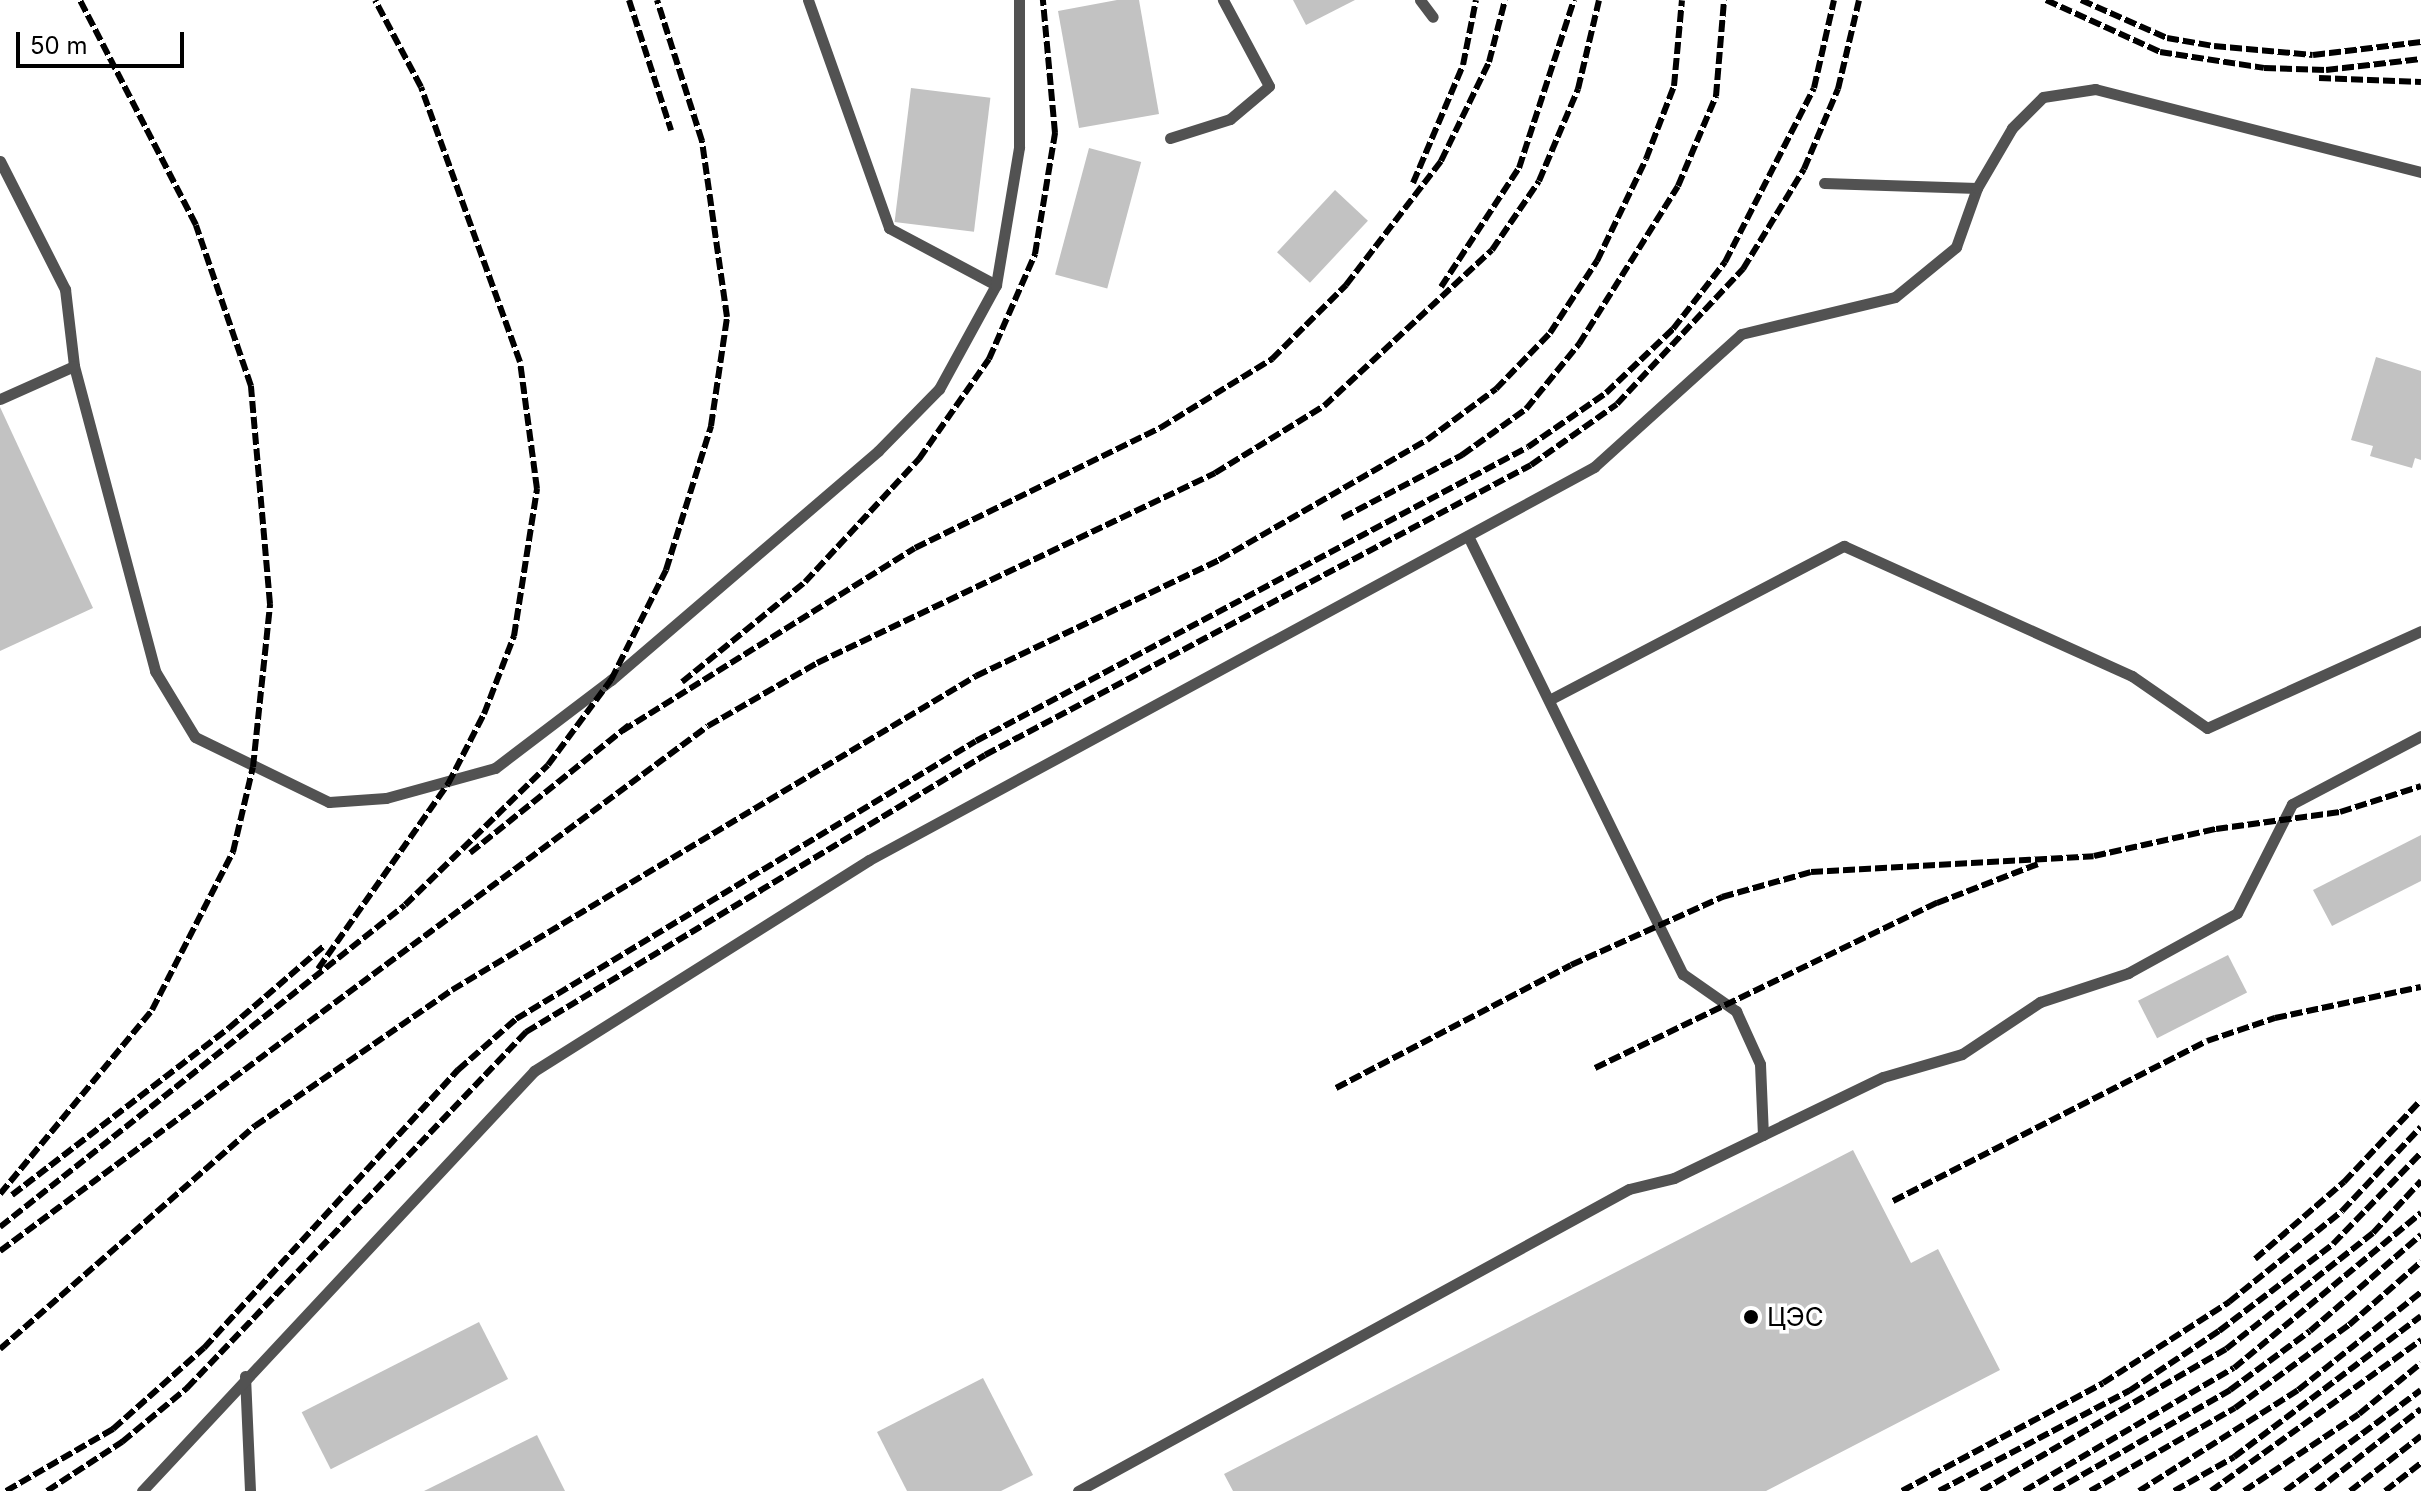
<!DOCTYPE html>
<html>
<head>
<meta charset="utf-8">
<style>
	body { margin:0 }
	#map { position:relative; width:2421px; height:1491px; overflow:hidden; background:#fff; font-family:Inter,sans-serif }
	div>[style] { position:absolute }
	.building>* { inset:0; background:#c2c2c2; transform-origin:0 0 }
	.lane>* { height:11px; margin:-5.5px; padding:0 5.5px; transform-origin:5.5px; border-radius:5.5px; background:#525252 }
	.rail>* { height:6px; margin-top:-3px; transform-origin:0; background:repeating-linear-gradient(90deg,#000 0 12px,transparent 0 16px) }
	.dots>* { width:22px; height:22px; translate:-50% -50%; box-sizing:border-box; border:4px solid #fff; border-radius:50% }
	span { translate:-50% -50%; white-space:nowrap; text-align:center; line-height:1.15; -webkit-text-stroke:7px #fff; paint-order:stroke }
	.poi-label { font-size:26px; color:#000 }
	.left { translate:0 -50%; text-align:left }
	.scale { position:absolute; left:16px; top:32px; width:168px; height:36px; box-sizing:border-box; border:4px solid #000; border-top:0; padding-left:10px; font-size:24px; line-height:28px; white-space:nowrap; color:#000; -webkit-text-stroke:6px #fff; paint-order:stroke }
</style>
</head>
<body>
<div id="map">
	<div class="building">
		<div style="clip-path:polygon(1117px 0,1139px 0,1159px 114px,1079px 128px,1058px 11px)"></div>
		<div style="clip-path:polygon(1293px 0,1355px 0,1306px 25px)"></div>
		<div style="left:911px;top:88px;width:80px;height:135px;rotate:7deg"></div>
		<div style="left:1089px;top:148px;width:54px;height:131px;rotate:15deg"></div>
		<div style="left:1335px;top:190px;width:45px;height:85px;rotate:43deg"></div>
		<div style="clip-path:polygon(2376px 357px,2421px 371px,2421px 460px,2415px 458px,2412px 468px,2370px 456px,2373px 446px,2351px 440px)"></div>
		<div style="clip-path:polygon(0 407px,93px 608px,0 651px)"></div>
		<div style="clip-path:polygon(2421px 835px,2421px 881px,2332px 926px,2313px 890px)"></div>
		<div style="left:2228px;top:955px;width:42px;height:101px;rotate:63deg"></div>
		<div style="clip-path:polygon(1853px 1150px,1911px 1263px,1938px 1249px,2000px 1370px,1766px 1491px,1233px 1491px,1224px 1474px)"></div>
		<div style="left:479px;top:1322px;width:64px;height:199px;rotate:63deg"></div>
		<div style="clip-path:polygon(983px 1378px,1033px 1475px,1001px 1491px,907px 1491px,877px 1432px)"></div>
		<div style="clip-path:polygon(537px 1435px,565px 1491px,424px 1491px)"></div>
	</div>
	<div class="lane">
		<div style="left:808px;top:0;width:242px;rotate:70.4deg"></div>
		<div style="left:889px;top:228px;width:121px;rotate:28deg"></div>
		<div style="left:1420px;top:0;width:21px;rotate:53deg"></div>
		<div style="left:1170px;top:138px;width:63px;rotate:-17.6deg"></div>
		<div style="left:1230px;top:119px;width:51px;rotate:-40.2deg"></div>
		<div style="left:1269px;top:86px;width:98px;rotate:-118.1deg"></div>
		<div style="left:0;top:161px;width:144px;rotate:63.1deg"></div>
		<div style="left:65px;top:289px;width:78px;rotate:83.3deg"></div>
		<div style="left:74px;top:366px;width:316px;rotate:75.1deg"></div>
		<div style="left:155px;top:671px;width:77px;rotate:58.8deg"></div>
		<div style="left:195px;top:737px;width:149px;rotate:25.9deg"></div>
		<div style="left:329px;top:802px;width:57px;rotate:-4deg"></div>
		<div style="left:386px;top:798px;width:113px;rotate:-15.4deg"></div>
		<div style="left:495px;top:768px;width:146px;rotate:-37.2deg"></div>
		<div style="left:611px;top:680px;width:352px;rotate:-40.6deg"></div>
		<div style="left:878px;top:451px;width:87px;rotate:-45.5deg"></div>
		<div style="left:939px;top:389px;width:119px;rotate:-61.3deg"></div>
		<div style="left:996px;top:285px;width:140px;rotate:-80.5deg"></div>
		<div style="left:1019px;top:147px;width:147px;rotate:-90deg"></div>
		<div style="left:1824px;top:183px;width:153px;rotate:1.9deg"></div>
		<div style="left:0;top:399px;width:81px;rotate:-24deg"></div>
		<div style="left:1468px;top:536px;width:488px;rotate:63.9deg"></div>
		<div style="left:1683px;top:974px;width:65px;rotate:34.9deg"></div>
		<div style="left:1736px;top:1011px;width:58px;rotate:65.6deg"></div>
		<div style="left:1760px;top:1064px;width:71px;rotate:87.6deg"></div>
		<div style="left:1549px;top:700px;width:333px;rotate:-27.6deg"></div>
		<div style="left:1844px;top:546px;width:316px;rotate:24.3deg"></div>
		<div style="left:2132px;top:676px;width:91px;rotate:34.7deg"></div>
		<div style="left:2207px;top:728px;width:235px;rotate:-24.4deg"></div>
		<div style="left:245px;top:1376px;width:115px;rotate:87.5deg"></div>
		<div style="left:142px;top:1491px;width:575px;rotate:-46.97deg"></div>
		<div style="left:534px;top:1071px;width:396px;rotate:-32.2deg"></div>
		<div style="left:869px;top:860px;width:825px;rotate:-28.46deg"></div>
		<div style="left:1594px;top:467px;width:198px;rotate:-42.1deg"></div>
		<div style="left:1741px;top:334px;width:158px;rotate:-13.5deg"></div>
		<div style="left:1895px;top:297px;width:79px;rotate:-39.3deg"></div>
		<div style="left:1956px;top:247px;width:63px;rotate:-70.4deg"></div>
		<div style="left:1977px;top:188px;width:69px;rotate:-59.7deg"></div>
		<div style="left:2012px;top:128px;width:44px;rotate:-45deg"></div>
		<div style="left:2043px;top:97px;width:53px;rotate:-8.7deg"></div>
		<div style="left:2095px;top:89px;width:336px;rotate:14.3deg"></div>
		<div style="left:1078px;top:1491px;width:628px;rotate:-28.73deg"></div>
		<div style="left:1629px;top:1189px;width:46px;rotate:-13.7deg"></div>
		<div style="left:1674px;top:1178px;width:232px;rotate:-25.8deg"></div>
		<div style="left:1883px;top:1077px;width:82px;rotate:-16.2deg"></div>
		<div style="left:1962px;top:1054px;width:94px;rotate:-33.7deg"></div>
		<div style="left:2040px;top:1002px;width:93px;rotate:-18.2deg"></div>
		<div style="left:2128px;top:973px;width:124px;rotate:-28.8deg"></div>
		<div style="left:2237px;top:913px;width:122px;rotate:-63.2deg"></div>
		<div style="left:2292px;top:804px;width:146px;rotate:-27.8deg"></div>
	</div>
	<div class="rail">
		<div style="left:629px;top:0;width:137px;rotate:72.1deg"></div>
		<div style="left:2046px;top:0;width:125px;rotate:24.5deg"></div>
		<div style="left:2160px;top:52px;width:105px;rotate:8.7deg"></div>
		<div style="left:2264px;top:68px;width:62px;rotate:1.8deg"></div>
		<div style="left:2326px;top:70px;width:96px;rotate:-6.6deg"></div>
		<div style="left:2081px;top:0;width:94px;rotate:23.8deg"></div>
		<div style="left:2167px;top:38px;width:48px;rotate:9.7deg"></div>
		<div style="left:2214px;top:46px;width:99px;rotate:5.2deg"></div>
		<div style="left:2313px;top:55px;width:109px;rotate:-6.9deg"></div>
		<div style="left:2319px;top:78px;width:102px;rotate:2.2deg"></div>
		<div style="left:1413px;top:183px;width:128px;rotate:-67deg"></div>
		<div style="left:1463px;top:65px;width:66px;rotate:-78.7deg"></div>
		<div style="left:1441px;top:287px;width:142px;rotate:-56.8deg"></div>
		<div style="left:1519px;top:168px;width:177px;rotate:-71.9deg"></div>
		<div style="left:1342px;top:518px;width:136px;rotate:-27.7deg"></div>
		<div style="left:1462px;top:455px;width:79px;rotate:-35.7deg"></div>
		<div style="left:1526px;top:409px;width:84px;rotate:-50.8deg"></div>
		<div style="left:1579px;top:344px;width:186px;rotate:-57.9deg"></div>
		<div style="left:1678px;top:186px;width:98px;rotate:-67.1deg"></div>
		<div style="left:1716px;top:96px;width:96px;rotate:-85.2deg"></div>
		<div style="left:682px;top:682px;width:159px;rotate:-39.1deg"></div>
		<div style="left:805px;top:582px;width:168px;rotate:-47.2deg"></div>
		<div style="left:919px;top:459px;width:122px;rotate:-55deg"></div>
		<div style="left:989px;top:359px;width:115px;rotate:-66.3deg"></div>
		<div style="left:1035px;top:254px;width:123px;rotate:-80.6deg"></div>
		<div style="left:1055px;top:133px;width:134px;rotate:-95.2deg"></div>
		<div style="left:622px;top:731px;width:345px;rotate:-32deg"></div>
		<div style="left:915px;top:548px;width:273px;rotate:-26.1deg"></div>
		<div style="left:1160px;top:428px;width:132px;rotate:-31.6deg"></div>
		<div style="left:1272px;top:359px;width:105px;rotate:-45deg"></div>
		<div style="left:1346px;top:285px;width:156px;rotate:-52.5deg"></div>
		<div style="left:1441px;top:161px;width:110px;rotate:-64.1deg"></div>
		<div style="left:1489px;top:62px;width:64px;rotate:-75.5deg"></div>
		<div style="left:470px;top:853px;width:204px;rotate:-38.8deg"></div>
		<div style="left:318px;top:969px;width:226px;rotate:-54.9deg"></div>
		<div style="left:448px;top:784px;width:79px;rotate:-62.8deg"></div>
		<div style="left:484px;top:714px;width:84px;rotate:-69deg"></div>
		<div style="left:514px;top:636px;width:149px;rotate:-81.1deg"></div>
		<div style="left:537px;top:489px;width:128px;rotate:-97.6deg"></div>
		<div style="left:520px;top:362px;width:292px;rotate:-109.8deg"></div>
		<div style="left:421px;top:87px;width:98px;rotate:-117.9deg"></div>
		<div style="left:1595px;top:1068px;width:380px;rotate:-25.8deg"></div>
		<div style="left:1937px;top:903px;width:108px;rotate:-21.1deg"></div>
		<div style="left:1336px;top:1088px;width:265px;rotate:-27.6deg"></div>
		<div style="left:1571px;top:965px;width:166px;rotate:-24.2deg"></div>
		<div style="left:1722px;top:897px;width:92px;rotate:-15.7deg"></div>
		<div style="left:1811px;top:872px;width:283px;rotate:-3.2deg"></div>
		<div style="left:2094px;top:856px;width:125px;rotate:-12.5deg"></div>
		<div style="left:2216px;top:829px;width:125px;rotate:-7.8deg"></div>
		<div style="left:2340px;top:812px;width:85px;rotate:-17.8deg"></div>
		<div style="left:0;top:1194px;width:239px;rotate:-50.4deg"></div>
		<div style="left:152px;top:1010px;width:178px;rotate:-62.9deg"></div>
		<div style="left:233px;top:852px;width:87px;rotate:-76.8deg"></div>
		<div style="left:253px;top:767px;width:164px;rotate:-84deg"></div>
		<div style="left:270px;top:604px;width:219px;rotate:-95deg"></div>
		<div style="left:251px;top:386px;width:170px;rotate:-108.9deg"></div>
		<div style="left:196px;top:225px;width:253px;rotate:-117.3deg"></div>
		<div style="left:12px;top:1195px;width:274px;rotate:-37.6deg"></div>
		<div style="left:229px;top:1028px;width:125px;rotate:-40.8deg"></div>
		<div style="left:1893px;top:1201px;width:352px;rotate:-27deg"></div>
		<div style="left:2207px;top:1041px;width:72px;rotate:-18.7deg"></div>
		<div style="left:2275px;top:1018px;width:149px;rotate:-12deg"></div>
		<div style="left:0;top:1227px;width:517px;rotate:-38.49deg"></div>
		<div style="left:405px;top:905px;width:200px;rotate:-44.4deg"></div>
		<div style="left:548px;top:765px;width:106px;rotate:-53.5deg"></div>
		<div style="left:611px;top:680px;width:123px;rotate:-63.4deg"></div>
		<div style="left:666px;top:570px;width:151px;rotate:-72.6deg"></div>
		<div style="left:711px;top:426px;width:110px;rotate:-81.6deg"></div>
		<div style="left:727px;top:317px;width:178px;rotate:-98.1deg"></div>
		<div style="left:702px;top:141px;width:148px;rotate:-107.7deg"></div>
		<div style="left:0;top:1251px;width:881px;rotate:-36.56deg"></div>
		<div style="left:708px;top:726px;width:126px;rotate:-30deg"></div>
		<div style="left:817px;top:663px;width:441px;rotate:-25.5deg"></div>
		<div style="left:1215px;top:473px;width:128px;rotate:-31.6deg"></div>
		<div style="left:1324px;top:406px;width:229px;rotate:-42.9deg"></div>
		<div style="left:1492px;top:250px;width:83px;rotate:-55.7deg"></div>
		<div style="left:1539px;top:181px;width:100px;rotate:-67deg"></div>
		<div style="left:1578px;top:89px;width:91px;rotate:-76.7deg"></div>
		<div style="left:2255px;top:1259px;width:118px;rotate:-40.9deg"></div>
		<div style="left:2344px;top:1182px;width:112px;rotate:-46.8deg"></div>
		<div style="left:0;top:1349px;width:339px;rotate:-41.2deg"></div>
		<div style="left:255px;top:1126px;width:239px;rotate:-34.6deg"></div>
		<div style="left:452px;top:990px;width:611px;rotate:-30.93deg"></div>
		<div style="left:976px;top:676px;width:269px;rotate:-25.5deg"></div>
		<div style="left:1219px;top:560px;width:240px;rotate:-30deg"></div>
		<div style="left:1427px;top:440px;width:86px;rotate:-36.5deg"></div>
		<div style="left:1496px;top:389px;width:78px;rotate:-46deg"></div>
		<div style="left:1550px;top:333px;width:86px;rotate:-56.9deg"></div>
		<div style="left:1597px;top:261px;width:113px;rotate:-64.3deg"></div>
		<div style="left:1646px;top:159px;width:78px;rotate:-69deg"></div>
		<div style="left:1674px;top:86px;width:86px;rotate:-84.7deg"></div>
		<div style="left:6px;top:1491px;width:124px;rotate:-30.1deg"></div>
		<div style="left:113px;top:1429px;width:122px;rotate:-41.7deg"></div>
		<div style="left:204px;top:1348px;width:377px;rotate:-47.6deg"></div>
		<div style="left:458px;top:1070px;width:77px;rotate:-41.3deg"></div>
		<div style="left:516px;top:1019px;width:537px;rotate:-31.15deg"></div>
		<div style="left:976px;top:741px;width:625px;rotate:-28.04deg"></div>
		<div style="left:1528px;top:447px;width:95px;rotate:-34.7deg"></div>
		<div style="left:1606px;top:393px;width:93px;rotate:-43.7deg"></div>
		<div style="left:1673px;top:329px;width:85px;rotate:-52.2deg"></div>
		<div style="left:1725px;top:262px;width:195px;rotate:-62.9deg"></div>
		<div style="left:1814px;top:88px;width:90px;rotate:-77.2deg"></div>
		<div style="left:47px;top:1491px;width:90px;rotate:-33.2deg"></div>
		<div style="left:122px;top:1442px;width:85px;rotate:-39.7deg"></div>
		<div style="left:187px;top:1388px;width:492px;rotate:-46.4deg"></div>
		<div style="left:526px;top:1032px;width:536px;rotate:-31.11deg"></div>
		<div style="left:985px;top:755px;width:618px;rotate:-27.97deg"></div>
		<div style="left:1531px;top:465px;width:105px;rotate:-35.3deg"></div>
		<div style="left:1617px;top:404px;width:185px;rotate:-47deg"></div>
		<div style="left:1743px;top:269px;width:117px;rotate:-58.6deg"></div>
		<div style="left:1804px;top:169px;width:87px;rotate:-67deg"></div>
		<div style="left:1838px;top:89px;width:91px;rotate:-76.7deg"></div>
		<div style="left:1902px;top:1491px;width:228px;rotate:-28.2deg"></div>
		<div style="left:2103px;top:1383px;width:150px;rotate:-32.7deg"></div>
		<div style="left:2229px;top:1302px;width:145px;rotate:-38.8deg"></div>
		<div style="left:2342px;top:1211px;width:115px;rotate:-46.8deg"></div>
		<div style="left:1939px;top:1491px;width:215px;rotate:-27.8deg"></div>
		<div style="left:2129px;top:1391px;width:108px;rotate:-33.7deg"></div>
		<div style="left:2219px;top:1331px;width:143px;rotate:-37.3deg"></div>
		<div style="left:2333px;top:1244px;width:127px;rotate:-46deg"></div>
		<div style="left:1981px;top:1491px;width:283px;rotate:-30.1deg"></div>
		<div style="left:2226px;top:1349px;width:187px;rotate:-38.3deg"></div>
		<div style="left:2373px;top:1233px;width:71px;rotate:-47.3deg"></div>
		<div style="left:2024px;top:1491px;width:243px;rotate:-30.4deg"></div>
		<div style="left:2234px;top:1368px;width:243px;rotate:-39.7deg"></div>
		<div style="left:2054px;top:1491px;width:203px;rotate:-29.8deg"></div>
		<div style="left:2230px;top:1390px;width:99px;rotate:-36.4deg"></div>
		<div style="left:2310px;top:1331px;width:147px;rotate:-40.9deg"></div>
		<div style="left:2090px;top:1491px;width:167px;rotate:-29.8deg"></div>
		<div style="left:2235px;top:1408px;width:141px;rotate:-36.1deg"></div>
		<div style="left:2349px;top:1325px;width:96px;rotate:-41.2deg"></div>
		<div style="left:2139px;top:1491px;width:188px;rotate:-32.4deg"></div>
		<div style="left:2298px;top:1390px;width:157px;rotate:-38.5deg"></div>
		<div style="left:2174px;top:1491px;width:69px;rotate:-29.5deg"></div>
		<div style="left:2234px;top:1457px;width:234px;rotate:-37deg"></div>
		<div style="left:2211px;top:1491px;width:259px;rotate:-35.7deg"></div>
		<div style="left:2244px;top:1491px;width:138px;rotate:-33.8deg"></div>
		<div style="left:2359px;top:1414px;width:80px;rotate:-39.4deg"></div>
		<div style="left:2285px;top:1491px;width:169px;rotate:-36.6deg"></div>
		<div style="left:2316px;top:1491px;width:133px;rotate:-38deg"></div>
		<div style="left:2350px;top:1491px;width:90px;rotate:-37.8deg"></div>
		<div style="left:2385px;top:1491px;width:46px;rotate:-37.9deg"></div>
	</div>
	<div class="dots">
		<div style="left:1751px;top:1317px;background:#000"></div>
	</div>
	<div class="poi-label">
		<span class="left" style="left:1767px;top:1317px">ЦЭС</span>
	</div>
	<div class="scale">50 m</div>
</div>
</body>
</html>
